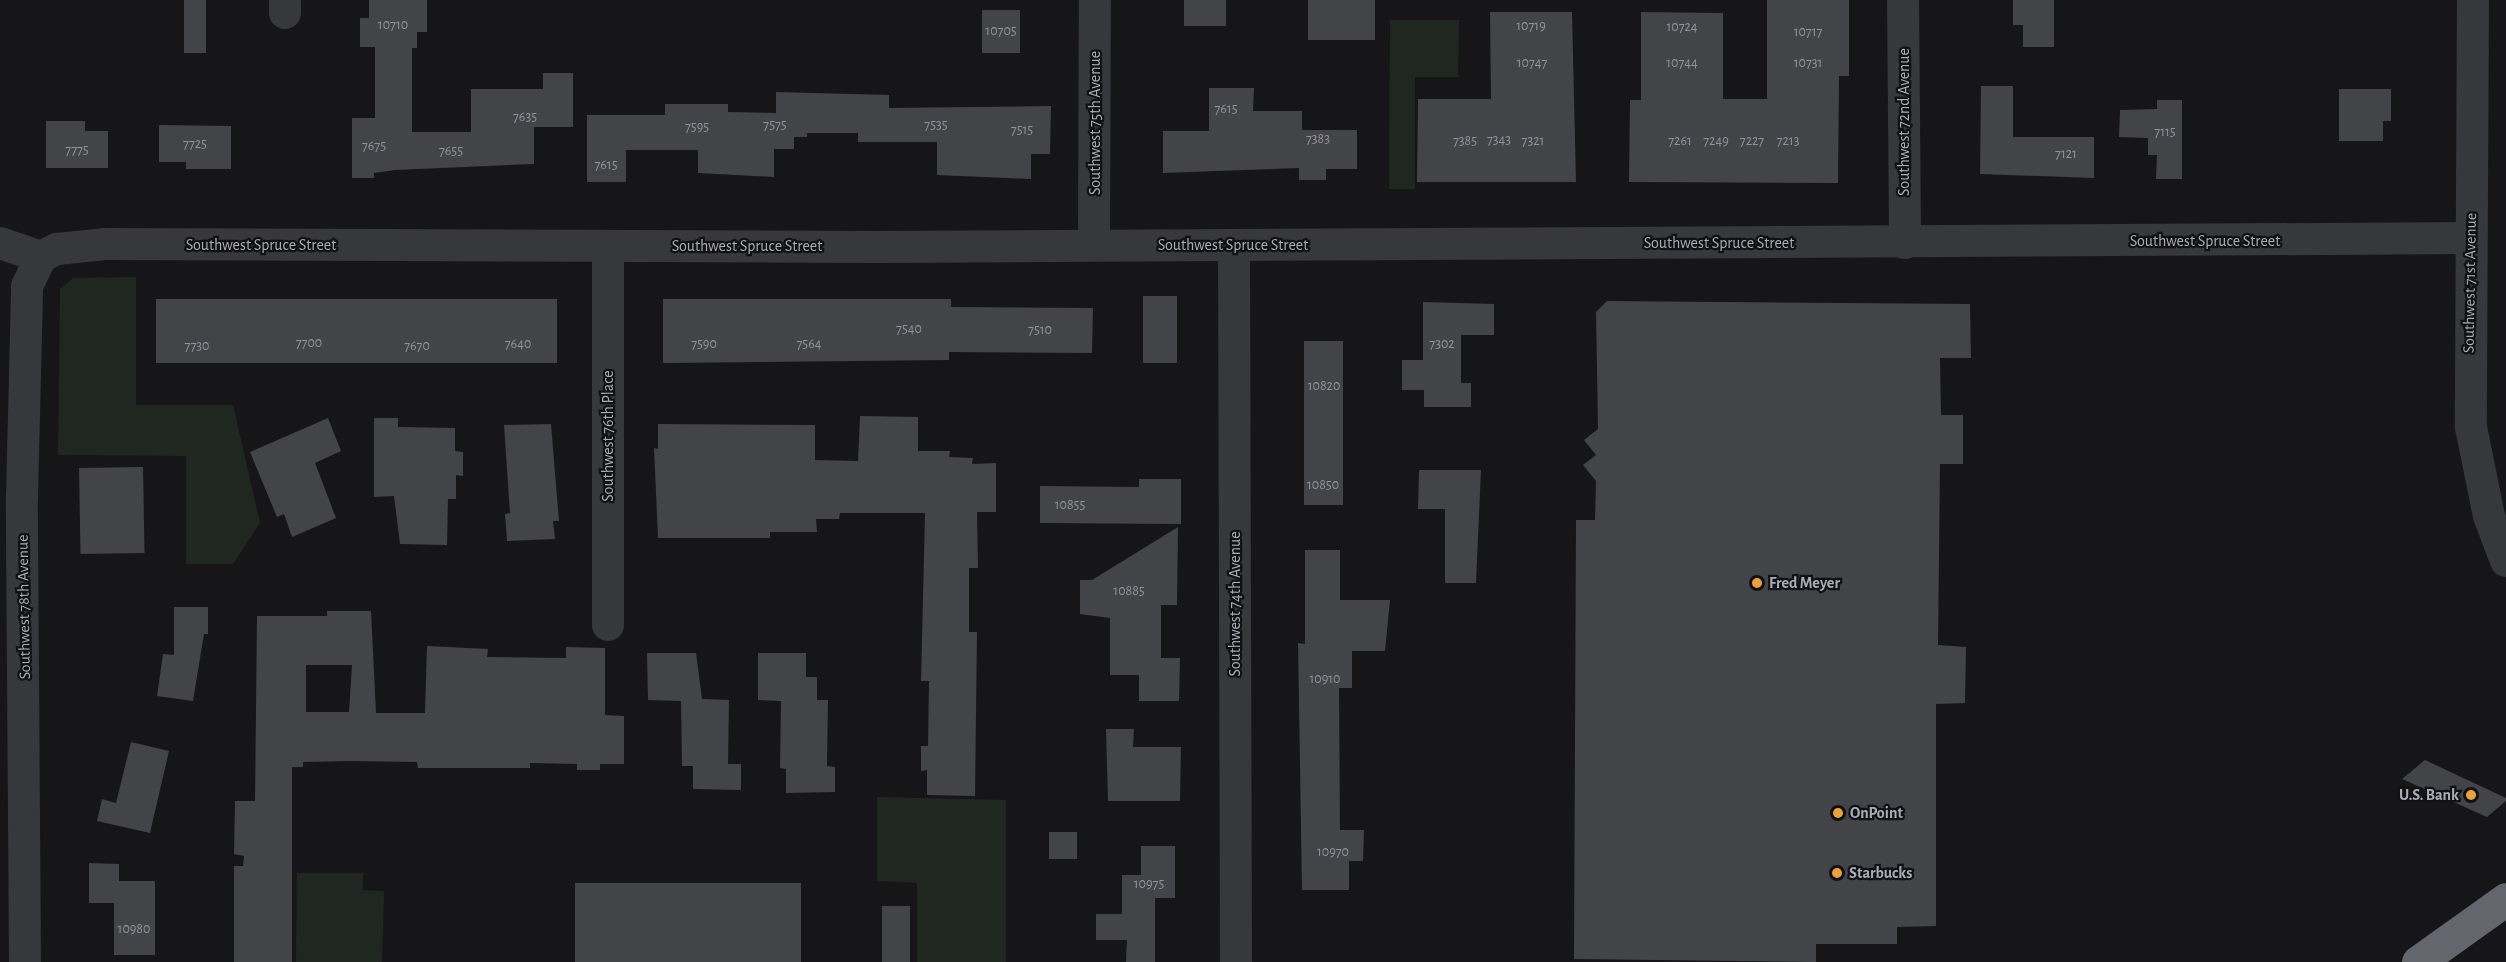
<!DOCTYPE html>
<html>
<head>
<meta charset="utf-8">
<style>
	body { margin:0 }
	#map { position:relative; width:2506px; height:962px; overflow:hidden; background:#161618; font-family:"Alegreya Sans",sans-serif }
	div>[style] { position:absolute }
	.green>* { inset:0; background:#202720 }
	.building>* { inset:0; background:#424448; transform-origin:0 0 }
	.street>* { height:32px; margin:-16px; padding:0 16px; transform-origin:16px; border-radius:16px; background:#37383c }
	.highway>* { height:33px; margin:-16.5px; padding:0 16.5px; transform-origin:16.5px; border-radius:16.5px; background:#63676d }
	.dots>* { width:16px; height:16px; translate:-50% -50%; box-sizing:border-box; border:3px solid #111113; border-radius:50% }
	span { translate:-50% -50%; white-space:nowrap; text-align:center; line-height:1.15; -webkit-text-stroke:4.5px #111113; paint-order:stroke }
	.number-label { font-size:14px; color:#8e949b }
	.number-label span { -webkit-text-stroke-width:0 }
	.street-label { font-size:16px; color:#a8aeb7 }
	.poi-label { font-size:16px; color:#a8aeb7; font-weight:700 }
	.left { translate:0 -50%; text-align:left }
	.right { translate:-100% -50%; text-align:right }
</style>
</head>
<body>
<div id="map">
	<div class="green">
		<div style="clip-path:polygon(1390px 20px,1459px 20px,1458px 77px,1415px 77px,1415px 189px,1389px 189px)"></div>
		<div style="clip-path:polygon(136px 277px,136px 405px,233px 405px,260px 523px,233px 564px,186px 564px,186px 456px,58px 455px,60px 289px,73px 278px)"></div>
		<div style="clip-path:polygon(877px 797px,1006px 800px,1006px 962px,917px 962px,917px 883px,877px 881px)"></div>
		<div style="clip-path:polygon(297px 873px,363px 873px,363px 890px,384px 891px,382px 962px,296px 962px)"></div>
	</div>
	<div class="building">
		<div style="left:184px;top:0;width:22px;height:53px"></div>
		<div style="clip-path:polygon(369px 0,427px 0,427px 32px,417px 32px,417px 48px,412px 48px,412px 132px,471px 132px,471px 89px,543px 89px,543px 73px,573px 73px,573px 127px,534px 127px,534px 164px,395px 170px,374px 173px,374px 178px,352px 178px,352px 118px,375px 118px,375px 47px,360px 47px,360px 18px,369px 18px)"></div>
		<div style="left:1184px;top:0;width:42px;height:26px"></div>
		<div style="left:1308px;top:0;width:67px;height:40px"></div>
		<div style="clip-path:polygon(1767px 0,1849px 0,1849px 76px,1839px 76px,1838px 183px,1629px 182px,1630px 100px,1641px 100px,1641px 12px,1723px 13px,1723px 99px,1767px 99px)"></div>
		<div style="clip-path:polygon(2013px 0,2054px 0,2054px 47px,2023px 47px,2023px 25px,2013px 25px)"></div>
		<div style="left:982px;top:10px;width:38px;height:43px"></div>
		<div style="clip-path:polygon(1490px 12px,1572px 12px,1576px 182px,1417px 182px,1418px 99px,1491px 99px)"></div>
		<div style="clip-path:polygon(1981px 86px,2013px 86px,2013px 137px,2094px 137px,2094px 178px,1980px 174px)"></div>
		<div style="clip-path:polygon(1209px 88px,1254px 88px,1253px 111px,1302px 111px,1302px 130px,1357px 130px,1357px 169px,1326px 169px,1326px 180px,1299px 180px,1299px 168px,1163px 173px,1163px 131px,1209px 131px)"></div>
		<div style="clip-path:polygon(2339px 89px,2391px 89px,2391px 121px,2383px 121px,2383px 141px,2339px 141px)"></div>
		<div style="clip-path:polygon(776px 92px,889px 95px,889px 108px,1051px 106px,1050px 154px,1031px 154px,1031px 179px,937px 175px,937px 142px,858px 142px,858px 133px,807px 133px,807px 137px,794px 137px,794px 149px,774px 149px,774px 177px,698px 173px,698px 150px,626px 150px,626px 182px,587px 182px,587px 115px,665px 115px,665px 104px,728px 104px,728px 112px,776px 113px)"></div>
		<div style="clip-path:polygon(2157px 100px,2182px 100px,2182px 179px,2156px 179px,2157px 155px,2148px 155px,2148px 138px,2119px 137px,2120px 110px,2157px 109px)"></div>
		<div style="clip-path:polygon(46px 121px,85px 121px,85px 131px,108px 131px,108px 168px,46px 168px)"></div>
		<div style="clip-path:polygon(159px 125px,231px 126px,231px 169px,186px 169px,186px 162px,159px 162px)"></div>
		<div style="left:1143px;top:296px;width:34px;height:67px"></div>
		<div style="left:557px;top:299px;width:64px;height:401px;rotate:90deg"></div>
		<div style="clip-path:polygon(663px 299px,951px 299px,951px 307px,1093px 308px,1092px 353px,949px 352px,949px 360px,663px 363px)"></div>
		<div style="clip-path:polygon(1607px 301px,1970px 304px,1971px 358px,1940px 358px,1941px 415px,1963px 415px,1963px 464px,1940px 464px,1938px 645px,1966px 647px,1965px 703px,1936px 704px,1936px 926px,1897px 927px,1897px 944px,1816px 944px,1816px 962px,1574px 959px,1576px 520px,1595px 520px,1596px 481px,1583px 465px,1596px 455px,1584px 440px,1598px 429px,1596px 312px)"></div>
		<div style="clip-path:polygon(1423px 302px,1494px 304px,1494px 335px,1461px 335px,1461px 383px,1471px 383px,1471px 407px,1424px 407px,1424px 390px,1402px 390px,1402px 360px,1423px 360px)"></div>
		<div style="left:1304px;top:341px;width:39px;height:164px"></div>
		<div style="clip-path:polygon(860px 416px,918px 417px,918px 451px,950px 451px,949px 457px,973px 458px,972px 464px,996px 463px,996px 512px,977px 512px,978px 568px,969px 568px,969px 632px,977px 632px,975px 796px,927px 795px,927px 770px,921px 771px,921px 746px,928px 746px,929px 681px,921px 681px,925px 513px,840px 513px,839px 519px,816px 519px,817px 532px,770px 532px,770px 538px,658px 538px,654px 448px,658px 449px,658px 424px,815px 425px,815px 460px,858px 461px)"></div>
		<div style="clip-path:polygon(328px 418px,341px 451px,315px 463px,336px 518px,292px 537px,284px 514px,277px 517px,250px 452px)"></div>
		<div style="clip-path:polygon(374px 418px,398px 418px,398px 427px,455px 428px,455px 451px,463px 452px,463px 476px,456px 475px,456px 499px,448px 499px,447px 545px,400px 544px,394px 496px,374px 497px)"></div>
		<div style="clip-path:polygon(551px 424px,559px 521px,553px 521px,555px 539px,507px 541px,505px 514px,510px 513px,504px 425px)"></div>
		<div style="left:143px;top:467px;width:86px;height:64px;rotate:89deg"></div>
		<div style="clip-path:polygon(1419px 470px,1481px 470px,1476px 583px,1445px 583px,1445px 509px,1418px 509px)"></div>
		<div style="clip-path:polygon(1139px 479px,1181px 479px,1181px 524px,1040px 523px,1040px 486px,1139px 487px)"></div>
		<div style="clip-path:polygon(1178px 527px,1177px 605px,1161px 605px,1161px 658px,1180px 658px,1179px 701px,1139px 701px,1139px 675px,1110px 675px,1110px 618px,1080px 614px,1080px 580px,1092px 580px)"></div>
		<div style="clip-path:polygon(1305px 550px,1340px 550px,1340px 600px,1390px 600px,1385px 651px,1352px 651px,1352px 688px,1339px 688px,1340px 830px,1364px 830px,1363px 861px,1349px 861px,1349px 890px,1302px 890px,1298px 643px,1305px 644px)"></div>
		<div style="clip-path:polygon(174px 607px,208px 607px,208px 634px,204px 634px,193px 701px,157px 696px,163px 654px,174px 655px)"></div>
		<div style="clip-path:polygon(evenodd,327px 611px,371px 611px,376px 713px,425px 713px,427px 646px,488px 649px,487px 657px,566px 658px,566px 647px,605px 648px,605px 715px,624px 716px,624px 764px,600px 764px,600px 770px,577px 770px,577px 764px,530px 763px,530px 768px,418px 768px,417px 762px,350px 761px,303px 762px,303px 767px,292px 767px,292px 962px,234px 962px,234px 866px,243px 866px,244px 856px,234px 854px,235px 801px,255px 801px,257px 616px,327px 616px,327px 611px,306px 665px,352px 665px,349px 712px,306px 712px,306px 665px)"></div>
		<div style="clip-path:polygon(647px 653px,696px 653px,702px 699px,729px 700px,728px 764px,741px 764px,741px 790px,693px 789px,693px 766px,682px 766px,681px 701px,648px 700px)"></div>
		<div style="clip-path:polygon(758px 653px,806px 653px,806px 677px,817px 677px,817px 700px,828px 700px,827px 766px,835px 767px,835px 792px,786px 793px,786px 769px,780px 768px,781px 701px,758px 700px)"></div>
		<div style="clip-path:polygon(1106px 729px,1134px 729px,1133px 747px,1181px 747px,1180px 801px,1108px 801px)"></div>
		<div style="clip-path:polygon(131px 742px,169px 751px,150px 833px,97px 821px,102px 799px,116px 803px)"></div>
		<div style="clip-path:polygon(2425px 760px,2506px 798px,2506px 801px,2487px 817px,2402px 779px)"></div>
		<div style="left:1049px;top:832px;width:28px;height:27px"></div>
		<div style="clip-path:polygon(1141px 846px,1175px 846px,1175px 898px,1155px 898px,1155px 962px,1126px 962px,1127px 940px,1096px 940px,1096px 914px,1122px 914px,1122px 875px,1141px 875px)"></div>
		<div style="clip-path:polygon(89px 863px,119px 864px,119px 881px,155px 881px,155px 955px,114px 955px,114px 903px,89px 903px)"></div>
		<div style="left:575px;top:883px;width:226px;height:79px"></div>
		<div style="left:882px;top:906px;width:28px;height:56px"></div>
	</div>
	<div class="street">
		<div style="left:1903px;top:0;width:243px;rotate:89.5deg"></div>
		<div style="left:2473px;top:0;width:427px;rotate:90.3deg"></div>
		<div style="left:2471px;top:427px;width:91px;rotate:78.6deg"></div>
		<div style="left:2489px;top:516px;width:48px;rotate:69.3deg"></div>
		<div style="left:285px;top:13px;width:13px;rotate:-90deg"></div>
		<div style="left:0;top:243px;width:43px;rotate:18.9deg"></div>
		<div style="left:41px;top:257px;width:18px;rotate:-27deg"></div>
		<div style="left:57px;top:249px;width:48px;rotate:-5.9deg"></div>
		<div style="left:105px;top:244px;width:772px;rotate:0.22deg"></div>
		<div style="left:877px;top:247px;width:1594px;rotate:-0.32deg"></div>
		<div style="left:1094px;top:245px;width:245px;rotate:-89.8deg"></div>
		<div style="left:1234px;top:245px;width:717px;rotate:89.84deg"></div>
		<div style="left:608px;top:246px;width:379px;rotate:90deg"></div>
		<div style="left:25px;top:962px;width:465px;rotate:-90.4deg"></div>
		<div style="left:22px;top:497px;width:211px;rotate:-88.6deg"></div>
		<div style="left:27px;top:286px;width:32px;rotate:-64deg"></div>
	</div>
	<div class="highway">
		<div style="left:2418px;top:962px;width:108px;rotate:-35.6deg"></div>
	</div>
	<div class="dots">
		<div style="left:1757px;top:583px;background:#eca13a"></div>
		<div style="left:2471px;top:795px;background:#eca13a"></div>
		<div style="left:1838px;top:813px;background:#eca13a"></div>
		<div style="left:1837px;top:873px;background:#eca13a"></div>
	</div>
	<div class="number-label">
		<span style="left:393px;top:25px">10710</span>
		<span style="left:1531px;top:26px">10719</span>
		<span style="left:1682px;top:27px">10724</span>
		<span style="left:1001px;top:31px">10705</span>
		<span style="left:1808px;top:32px">10717</span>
		<span style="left:1532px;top:63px">10747</span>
		<span style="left:1682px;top:63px">10744</span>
		<span style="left:1808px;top:63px">10731</span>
		<span style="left:1226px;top:109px">7615</span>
		<span style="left:525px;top:117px">7635</span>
		<span style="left:775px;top:125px">7575</span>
		<span style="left:936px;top:125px">7535</span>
		<span style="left:697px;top:127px">7595</span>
		<span style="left:1022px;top:130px">7515</span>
		<span style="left:2165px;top:132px">7115</span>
		<span style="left:1318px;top:139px">7383</span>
		<span style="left:1499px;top:140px">7343</span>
		<span style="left:1465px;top:141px">7385</span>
		<span style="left:1533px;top:141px">7321</span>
		<span style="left:1680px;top:141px">7261</span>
		<span style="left:1716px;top:141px">7249</span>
		<span style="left:1752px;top:141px">7227</span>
		<span style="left:1788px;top:141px">7213</span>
		<span style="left:195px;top:144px">7725</span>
		<span style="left:374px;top:146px">7675</span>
		<span style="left:77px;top:150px">7775</span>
		<span style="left:451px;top:151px">7655</span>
		<span style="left:2066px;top:154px">7121</span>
		<span style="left:606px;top:165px">7615</span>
		<span style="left:909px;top:329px">7540</span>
		<span style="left:1040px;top:330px">7510</span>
		<span style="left:309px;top:343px">7700</span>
		<span style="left:518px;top:344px">7640</span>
		<span style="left:704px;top:344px">7590</span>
		<span style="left:809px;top:344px">7564</span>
		<span style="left:1442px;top:344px">7302</span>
		<span style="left:197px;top:346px">7730</span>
		<span style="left:417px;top:346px">7670</span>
		<span style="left:1324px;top:386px">10820</span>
		<span style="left:1323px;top:485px">10850</span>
		<span style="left:1070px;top:505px">10855</span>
		<span style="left:1129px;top:591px">10885</span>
		<span style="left:1325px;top:679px">10910</span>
		<span style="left:1333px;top:852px">10970</span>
		<span style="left:1149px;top:884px">10975</span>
		<span style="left:134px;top:929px">10980</span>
	</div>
	<div class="street-label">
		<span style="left:1904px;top:122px;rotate:-90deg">Southwest 72nd Avenue</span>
		<span style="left:1095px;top:123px;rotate:-90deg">Southwest 75th Avenue</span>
		<span style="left:2205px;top:241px">Southwest Spruce Street</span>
		<span style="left:1719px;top:243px">Southwest Spruce Street</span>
		<span style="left:261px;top:245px">Southwest Spruce Street</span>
		<span style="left:1233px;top:245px">Southwest Spruce Street</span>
		<span style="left:747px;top:246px">Southwest Spruce Street</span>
		<span style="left:2470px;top:283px;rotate:-89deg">Southwest 71st Avenue</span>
		<span style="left:608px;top:436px;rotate:-90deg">Southwest 76th Place</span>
		<span style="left:1235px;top:604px;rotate:-90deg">Southwest 74th Avenue</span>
		<span style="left:24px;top:607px;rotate:-91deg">Southwest 78th Avenue</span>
	</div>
	<div class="poi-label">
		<span class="left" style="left:1769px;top:583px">Fred Meyer</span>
		<span class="right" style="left:2459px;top:795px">U.S. Bank</span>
		<span class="left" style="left:1850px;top:813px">OnPoint</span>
		<span class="left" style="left:1849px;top:873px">Starbucks</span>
	</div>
</div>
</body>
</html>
